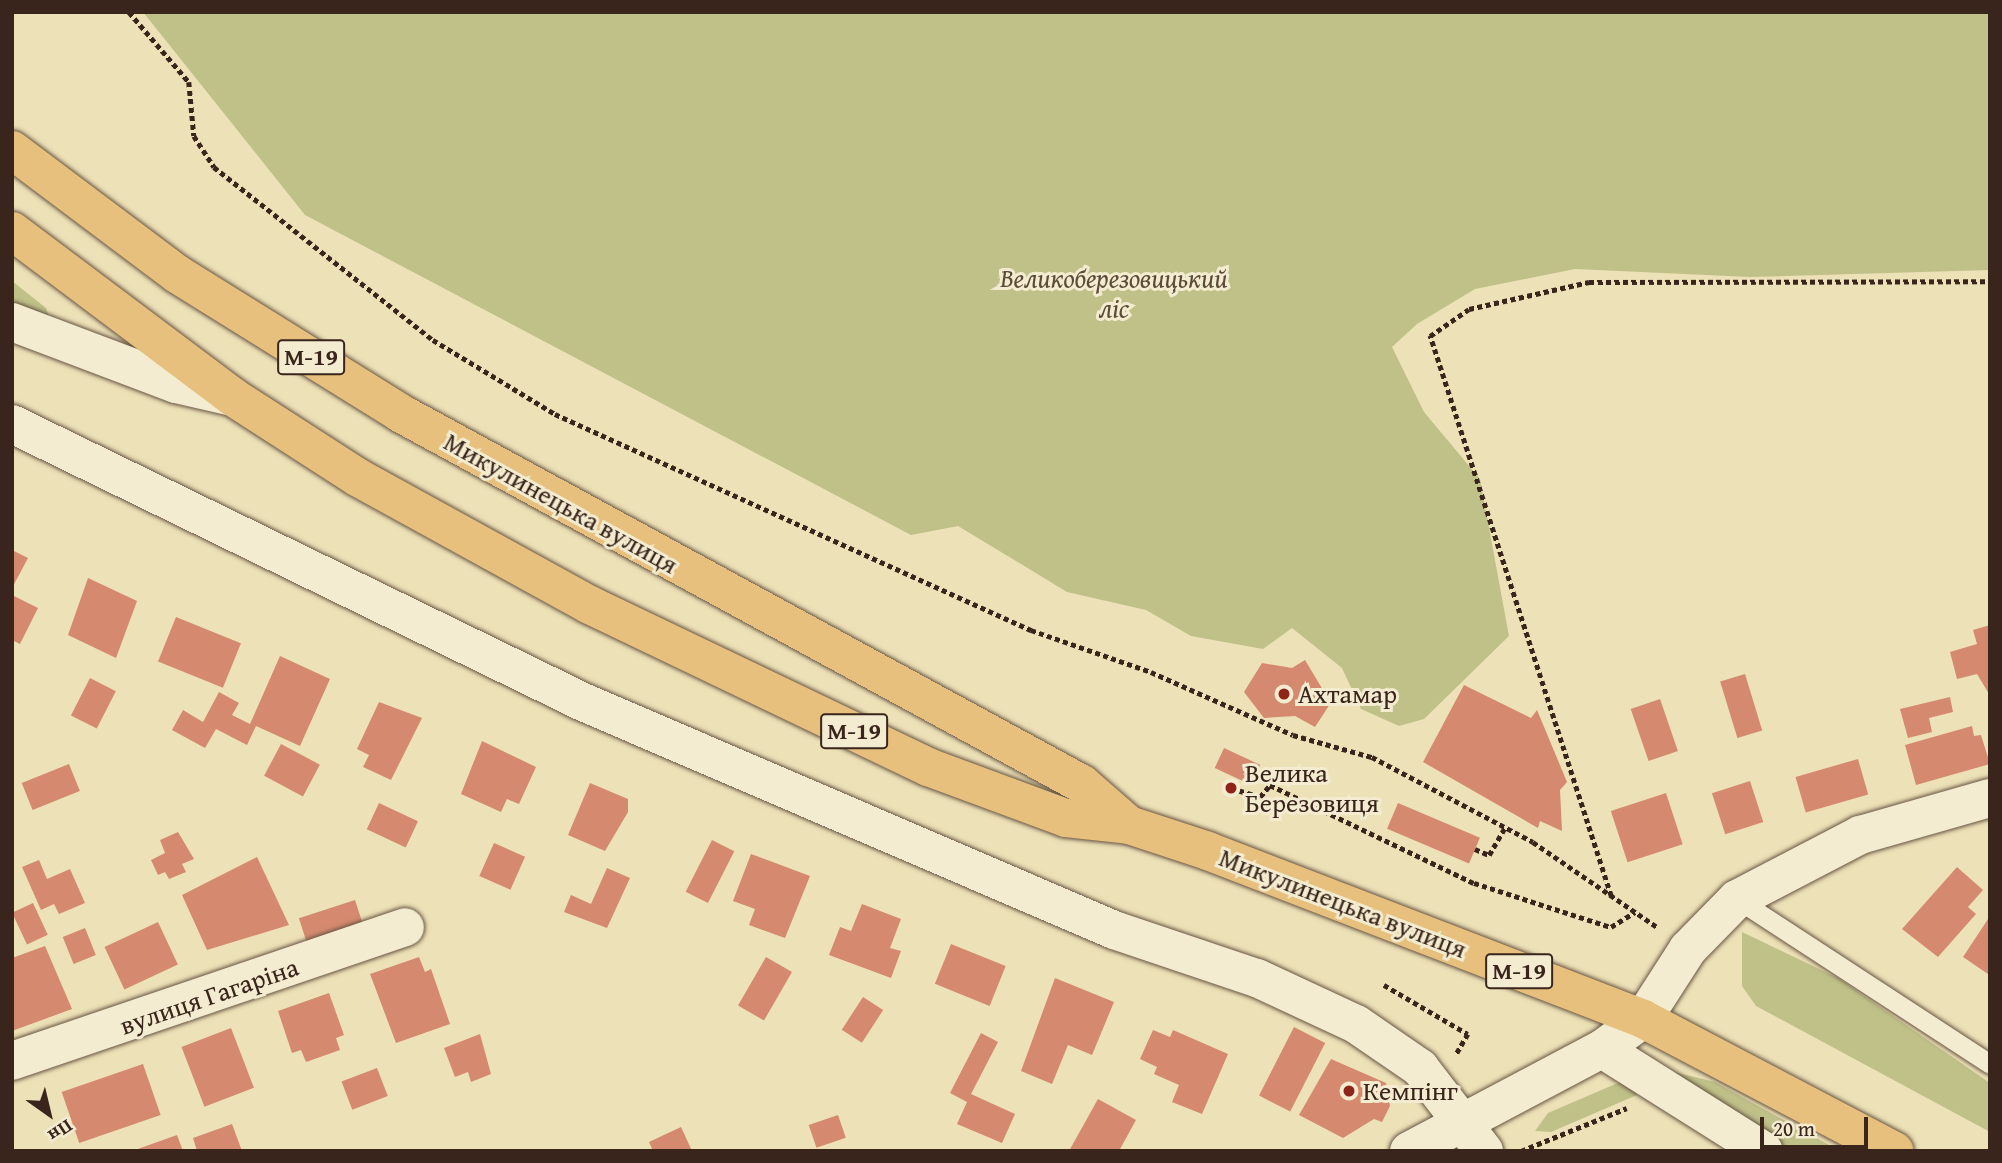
<!DOCTYPE html>
<html>
<head>
<meta charset="utf-8">
<style>
	body { margin:0 }
	#map { position:relative; width:2002px; height:1163px; overflow:hidden; background:#ede1b7; font-family:"Gentium Book Plus",serif }
	div>[style] { position:absolute }
	.green>* { inset:0; background:#bfc189 }
	.building>* { inset:0; background:#d58a6f; transform-origin:0 0 }
	.path>* { height:4.5px; margin-top:-2.25px; transform-origin:0; background:repeating-linear-gradient(90deg,#3a251c 0 5px,transparent 0 8.5px) }
	.roads { filter:drop-shadow(0 0 2px #675443) drop-shadow(0 0 2px #675443) }
	.service>* { height:19px; margin:-9.5px; padding:0 9.5px; transform-origin:9.5px; border-radius:9.5px; background:#f3ecd0 }
	.minor>* { height:38px; margin:-19px; padding:0 19px; transform-origin:19px; border-radius:19px; background:#f3ecd0 }
	.trunk>* { height:38px; margin:-19px; padding:0 19px; transform-origin:19px; border-radius:19px; background:#e6c07c }
	.dots>* { width:19px; height:19px; translate:-50% -50%; box-sizing:border-box; border:4px solid #f3ecd0; border-radius:50% }
	span { translate:-50% -50%; white-space:nowrap; text-align:center; line-height:1.15; -webkit-text-stroke:6px #f3ecd0; paint-order:stroke }
	.shield-label span { padding:2px 5px; background:#f3ecd0; border:2px solid; border-radius:5px; -webkit-text-stroke-width:0 }
	.shield-label { font-size:24px; color:#3a251c; font-weight:700 }
	.park-label { font-size:26px; color:#5b4c37; font-style:italic }
	.street-label { font-size:26px; color:#3a251c }
	.poi-label { font-size:26px; color:#3a251c }
	.left { translate:0 -50%; text-align:left }
	.frame { position:absolute; inset:0; border:14px solid #3a251c; pointer-events:none }
	.north { position:absolute; left:14px; top:1079px; width:70px; height:70px; -webkit-text-stroke:5px #f3ecd0; paint-order:stroke; rotate:146deg; font-size:19px; font-weight:700; line-height:28px; text-align:center; color:#3a251c }
	.north::after { content:''; display:block; margin:auto; width:24px; height:32px; background:#3a251c; clip-path:polygon(50% 0,100% 100%,50% 72%,0 100%) }
	.scale { position:absolute; left:1760px; top:1117px; width:108px; height:32px; box-sizing:border-box; border:4px solid #3a251c; border-top:0; padding-left:9px; font-size:21px; line-height:24px; white-space:nowrap; color:#3a251c; -webkit-text-stroke:5px #f3ecd0; paint-order:stroke }
</style>
</head>
<body>
<div id="map">
	<div class="green">
		<div style="clip-path:polygon(143px 12px,1990px 12px,1990px 270px,1750px 277px,1575px 269px,1475px 289px,1417px 324px,1392px 347px,1424px 412px,1480px 479px,1509px 636px,1424px 719px,1399px 726px,1361px 709px,1342px 668px,1292px 628px,1263px 649px,1191px 636px,1146px 610px,1067px 592px,958px 526px,911px 535px,305px 215px)"></div>
		<div style="clip-path:polygon(12px 281px,46px 308px,50px 320px,12px 305px)"></div>
		<div style="clip-path:polygon(1742px 932px,1838px 978px,1990px 1083px,1990px 1132px,1756px 1006px,1742px 986px)"></div>
		<div style="clip-path:polygon(1670px 1071px,1715px 1082px,1840px 1151px,1780px 1151px)"></div>
		<div style="clip-path:polygon(1627px 1079px,1641px 1089px,1637px 1095px,1551px 1132px,1535px 1131px,1548px 1113px)"></div>
	</div>
	<div class="building">
		<div style="clip-path:polygon(12px 550px,28px 558px,12px 588px)"></div>
		<div style="clip-path:polygon(88px 578px,137px 601px,116px 658px,68px 635px)"></div>
		<div style="clip-path:polygon(12px 595px,38px 608px,20px 644px,12px 640px)"></div>
		<div style="left:176px;top:617px;width:70px;height:48px;rotate:22deg"></div>
		<div style="clip-path:polygon(1990px 625px,1990px 694px,1989px 694px,1977px 674px,1957px 679px,1950px 652px,1977px 644px,1973px 630px)"></div>
		<div style="clip-path:polygon(280px 656px,330px 679px,300px 746px,256px 726px,247px 745px,216px 729px,205px 748px,172px 730px,183px 710px,203px 722px,219px 692px,239px 703px,232px 715px,250px 724px)"></div>
		<div style="clip-path:polygon(1305px 660px,1323px 690px,1320px 696px,1330px 704px,1315px 727px,1295px 716px,1264px 718px,1244px 692px,1262px 663px,1292px 668px)"></div>
		<div style="left:1745px;top:674px;width:59px;height:26px;rotate:73deg"></div>
		<div style="left:90px;top:678px;width:29px;height:42px;rotate:27deg"></div>
		<div style="clip-path:polygon(1464px 685px,1531px 718px,1537px 710px,1567px 782px,1560px 790px,1562px 831px,1540px 821px,1538px 828px,1423px 762px)"></div>
		<div style="clip-path:polygon(1950px 697px,1953px 712px,1929px 718px,1932px 732px,1908px 738px,1900px 709px)"></div>
		<div style="left:1660px;top:699px;width:55px;height:31px;rotate:71deg"></div>
		<div style="clip-path:polygon(379px 702px,422px 718px,391px 780px,363px 767px,369px 755px,357px 749px)"></div>
		<div style="clip-path:polygon(1972px 726px,1974px 736px,1981px 735px,1990px 764px,1916px 785px,1905px 745px)"></div>
		<div style="clip-path:polygon(482px 741px,536px 767px,519px 804px,507px 799px,501px 812px,461px 794px)"></div>
		<div style="left:281px;top:744px;width:44px;height:36px;rotate:28deg"></div>
		<div style="left:1224px;top:748px;width:40px;height:22px;rotate:25deg"></div>
		<div style="left:1858px;top:759px;width:37px;height:65px;rotate:74deg"></div>
		<div style="left:69px;top:764px;width:29px;height:51px;rotate:68deg"></div>
		<div style="left:1750px;top:781px;width:43px;height:40px;rotate:72deg"></div>
		<div style="clip-path:polygon(590px 783px,628px 799px,628px 812px,605px 851px,568px 835px)"></div>
		<div style="left:1666px;top:793px;width:54px;height:58px;rotate:72deg"></div>
		<div style="left:379px;top:803px;width:43px;height:29px;rotate:25deg"></div>
		<div style="left:1398px;top:803px;width:89px;height:28px;rotate:23deg"></div>
		<div style="clip-path:polygon(178px 832px,194px 859px,182px 864px,186px 872px,169px 879px,165px 872px,158px 875px,151px 860px,165px 853px,160px 840px)"></div>
		<div style="left:712px;top:840px;width:25px;height:58px;rotate:27deg"></div>
		<div style="left:494px;top:843px;width:34px;height:36px;rotate:24deg"></div>
		<div style="clip-path:polygon(751px 854px,810px 876px,785px 938px,749px 925px,755px 909px,733px 901px)"></div>
		<div style="clip-path:polygon(257px 857px,289px 925px,207px 950px,182px 895px)"></div>
		<div style="clip-path:polygon(39px 860px,47px 879px,70px 869px,85px 903px,59px 914px,54px 904px,41px 910px,22px 867px)"></div>
		<div style="clip-path:polygon(1957px 867px,1983px 890px,1968px 907px,1976px 914px,1938px 957px,1902px 929px)"></div>
		<div style="clip-path:polygon(607px 868px,630px 878px,607px 928px,564px 912px,571px 895px,591px 904px)"></div>
		<div style="left:355px;top:900px;width:32px;height:59px;rotate:72deg"></div>
		<div style="left:33px;top:903px;width:35px;height:23px;rotate:65deg"></div>
		<div style="clip-path:polygon(862px 904px,901px 919px,890px 948px,901px 951px,891px 978px,829px 955px,840px 927px,851px 931px)"></div>
		<div style="clip-path:polygon(1990px 916px,1990px 972px,1988px 974px,1963px 957px)"></div>
		<div style="left:158px;top:922px;width:47px;height:59px;rotate:65deg"></div>
		<div style="left:85px;top:928px;width:29px;height:24px;rotate:68deg"></div>
		<div style="left:951px;top:944px;width:59px;height:43px;rotate:22deg"></div>
		<div style="clip-path:polygon(45px 946px,72px 1009px,12px 1031px,12px 958px)"></div>
		<div style="clip-path:polygon(419px 957px,425px 972px,431px 969px,450px 1024px,396px 1043px,370px 974px)"></div>
		<div style="left:766px;top:957px;width:30px;height:56px;rotate:30deg"></div>
		<div style="clip-path:polygon(1055px 978px,1114px 1002px,1092px 1055px,1068px 1045px,1052px 1084px,1021px 1071px)"></div>
		<div style="clip-path:polygon(329px 993px,344px 1035px,336px 1038px,340px 1050px,306px 1062px,301px 1050px,292px 1053px,278px 1011px)"></div>
		<div style="left:863px;top:997px;width:24px;height:39px;rotate:33deg"></div>
		<div style="left:1294px;top:1027px;width:35px;height:77px;rotate:27deg"></div>
		<div style="left:231px;top:1028px;width:64px;height:53px;rotate:69deg"></div>
		<div style="clip-path:polygon(1153px 1030px,1170px 1037px,1173px 1030px,1228px 1054px,1202px 1114px,1172px 1102px,1179px 1085px,1154px 1074px,1157px 1067px,1140px 1059px)"></div>
		<div style="clip-path:polygon(981px 1033px,998px 1042px,971px 1094px,1015px 1114px,1002px 1143px,957px 1124px,967px 1102px,950px 1093px)"></div>
		<div style="clip-path:polygon(480px 1034px,491px 1074px,471px 1082px,468px 1072px,455px 1077px,444px 1048px)"></div>
		<div style="clip-path:polygon(1331px 1059px,1386px 1083px,1390px 1106px,1382px 1122px,1374px 1119px,1343px 1138px,1299px 1115px)"></div>
		<div style="left:143px;top:1064px;width:54px;height:86px;rotate:71deg"></div>
		<div style="left:377px;top:1068px;width:30px;height:38px;rotate:69deg"></div>
		<div style="clip-path:polygon(1098px 1099px,1136px 1120px,1119px 1151px,1069px 1151px)"></div>
		<div style="left:838px;top:1115px;width:24px;height:31px;rotate:71deg"></div>
		<div style="clip-path:polygon(232px 1124px,242px 1151px,197px 1151px,193px 1138px)"></div>
		<div style="clip-path:polygon(681px 1127px,692px 1151px,653px 1151px,649px 1142px)"></div>
		<div style="clip-path:polygon(177px 1135px,183px 1151px,135px 1151px,135px 1150px)"></div>
	</div>
	<div class="path">
		<div style="left:129px;top:12px;width:92px;rotate:49.4deg"></div>
		<div style="left:189px;top:82px;width:54px;rotate:84.7deg"></div>
		<div style="left:194px;top:136px;width:37px;rotate:57deg"></div>
		<div style="left:214px;top:167px;width:279px;rotate:38.3deg"></div>
		<div style="left:433px;top:340px;width:143px;rotate:31.2deg"></div>
		<div style="left:555px;top:414px;width:523px;rotate:24.41deg"></div>
		<div style="left:1031px;top:630px;width:127px;rotate:19.3deg"></div>
		<div style="left:1151px;top:672px;width:155px;rotate:23.9deg"></div>
		<div style="left:1293px;top:735px;width:82px;rotate:15.6deg"></div>
		<div style="left:1372px;top:757px;width:182px;rotate:27.8deg"></div>
		<div style="left:1533px;top:842px;width:150px;rotate:34.4deg"></div>
		<div style="left:1231px;top:788px;width:30px;rotate:17deg"></div>
		<div style="left:1260px;top:797px;width:16px;rotate:-50deg"></div>
		<div style="left:1270px;top:785px;width:226px;rotate:25.7deg"></div>
		<div style="left:1474px;top:883px;width:144px;rotate:17.8deg"></div>
		<div style="left:1611px;top:927px;width:28px;rotate:-32deg"></div>
		<div style="left:1475px;top:849px;width:15px;rotate:23deg"></div>
		<div style="left:1489px;top:855px;width:32px;rotate:-60deg"></div>
		<div style="left:1611px;top:896px;width:589px;rotate:-107.91deg"></div>
		<div style="left:1430px;top:336px;width:47px;rotate:-34.7deg"></div>
		<div style="left:1469px;top:309px;width:123px;rotate:-12.7deg"></div>
		<div style="left:1589px;top:282px;width:401px;rotate:-0.1deg"></div>
		<div style="left:1384px;top:985px;width:97px;rotate:30.3deg"></div>
		<div style="left:1468px;top:1034px;width:24px;rotate:120deg"></div>
		<div style="left:1521px;top:1151px;width:114px;rotate:-22.1deg"></div>
	</div>
	<div class="roads">
		<div class="service">
			<div style="left:1737px;top:899px;width:302px;rotate:33.1deg"></div>
		</div>
		<div class="minor">
			<div style="left:12px;top:322px;width:175px;rotate:20.7deg"></div>
			<div style="left:176px;top:384px;width:58px;rotate:12.8deg"></div>
			<div style="left:12px;top:424px;width:635px;rotate:25.96deg"></div>
			<div style="left:583px;top:702px;width:578px;rotate:23.24deg"></div>
			<div style="left:1114px;top:930px;width:151px;rotate:18.6deg"></div>
			<div style="left:1257px;top:978px;width:109px;rotate:24.9deg"></div>
			<div style="left:1356px;top:1024px;width:78px;rotate:34.5deg"></div>
			<div style="left:1420px;top:1068px;width:105px;rotate:52.4deg"></div>
			<div style="left:1602px;top:1049px;width:191px;rotate:32.2deg"></div>
			<div style="left:12px;top:1061px;width:415px;rotate:-18.8deg"></div>
			<div style="left:1409px;top:1151px;width:218px;rotate:-27.9deg"></div>
			<div style="left:1602px;top:1049px;width:51px;rotate:-36.2deg"></div>
			<div style="left:1643px;top:1019px;width:83px;rotate:-57.3deg"></div>
			<div style="left:1688px;top:949px;width:70px;rotate:-45.6deg"></div>
			<div style="left:1737px;top:899px;width:139px;rotate:-27.5deg"></div>
			<div style="left:1860px;top:835px;width:135px;rotate:-15.9deg"></div>
		</div>
		<div class="trunk">
			<div style="left:12px;top:150px;width:206px;rotate:36.9deg"></div>
			<div style="left:177px;top:274px;width:263px;rotate:31.9deg"></div>
			<div style="left:400px;top:413px;width:776px;rotate:28.55deg"></div>
			<div style="left:1082px;top:784px;width:62px;rotate:41.1deg"></div>
			<div style="left:12px;top:231px;width:276px;rotate:36.9deg"></div>
			<div style="left:233px;top:397px;width:148px;rotate:32.8deg"></div>
			<div style="left:357px;top:477px;width:266px;rotate:28.8deg"></div>
			<div style="left:590px;top:605px;width:375px;rotate:25.6deg"></div>
			<div style="left:928px;top:767px;width:147px;rotate:20.3deg"></div>
			<div style="left:1066px;top:818px;width:63px;rotate:6.3deg"></div>
			<div style="left:1129px;top:825px;width:83px;rotate:18.2deg"></div>
			<div style="left:1208px;top:851px;width:466px;rotate:21.1deg"></div>
			<div style="left:1643px;top:1019px;width:284px;rotate:27.7deg"></div>
		</div>
	</div>
	<div class="dots">
		<div style="left:1284px;top:694px;background:#8f2418"></div>
		<div style="left:1231px;top:788px;background:#8f2418"></div>
		<div style="left:1349px;top:1091px;background:#8f2418"></div>
	</div>
	<div class="shield-label">
		<span style="left:311px;top:357px">М-19</span>
		<span style="left:854px;top:731px">М-19</span>
		<span style="left:1519px;top:971px">М-19</span>
	</div>
	<div class="park-label">
		<span style="left:1114px;top:293px">Великоберезовицький<br>ліс</span>
	</div>
	<div class="street-label">
		<span style="left:561px;top:503px;rotate:29deg">Микулинецька вулиця</span>
		<span style="left:1343px;top:903px;rotate:21deg">Микулинецька вулиця</span>
		<span style="left:209px;top:996px;rotate:-19deg">вулиця Гагаріна</span>
	</div>
	<div class="poi-label">
		<span class="left" style="left:1298px;top:694px">Ахтамар</span>
		<span class="left" style="left:1245px;top:788px">Велика<br>Березовиця</span>
		<span class="left" style="left:1363px;top:1091px">Кемпінг</span>
	</div>
	<div class="frame"></div>
	<div class="north">Пн</div>
	<div class="scale">20 m</div>
</div>
</body>
</html>
